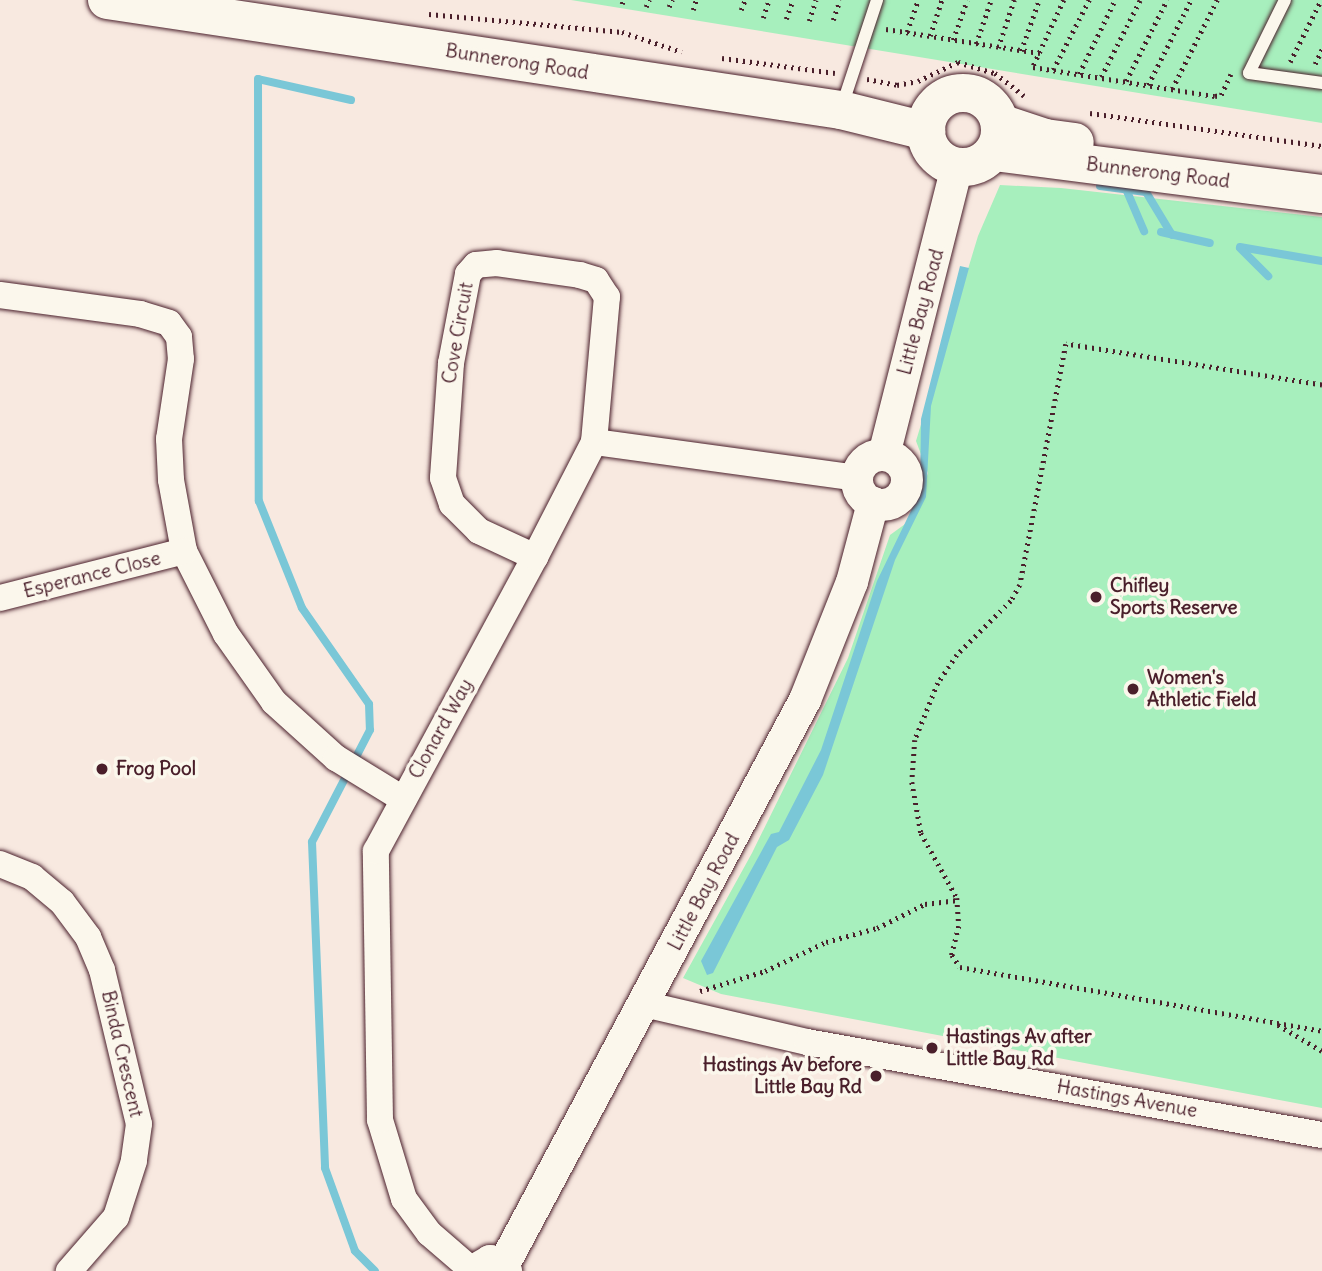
<!DOCTYPE html>
<html>
<head>
<meta charset="utf-8">
<style>
	body { margin:0 }
	#map { position:relative; width:1322px; height:1271px; overflow:hidden; background:#f8e9e0; font-family:Delius,sans-serif }
	div>[style] { position:absolute }
	.green>* { inset:0; background:#a7efbd }
	.water>* { inset:0; background:#7ac7d7 }
	.stream>* { height:8px; margin:-4px; padding:0 4px; transform-origin:4px; border-radius:4px; background:#7ac7d7 }
	.path>* { height:4.5px; margin-top:-2.25px; transform-origin:0; background:repeating-linear-gradient(90deg,#4a1f2b 0 2px,transparent 0 7px) }
	.roads { filter:drop-shadow(0 0 2px #4a1f2b) drop-shadow(0 0 2px #4a1f2b) }
	.service>* { height:12px; margin:-6px; padding:0 6px; transform-origin:6px; border-radius:6px; background:#fbf7ec }
	.minor>* { height:26px; margin:-13px; padding:0 13px; transform-origin:13px; border-radius:13px; background:#fbf7ec }
	.tertiary>* { height:32px; margin:-16px; padding:0 16px; transform-origin:16px; border-radius:16px; background:#fbf7ec }
	.tertiary>.ring { margin:-16px; padding:0; box-sizing:content-box; background:none; border:32px solid #fbf7ec; border-radius:50% }
	.primary>* { height:38px; margin:-19px; padding:0 19px; transform-origin:19px; border-radius:19px; background:#fbf7ec }
	.primary>.ring { margin:-19px; padding:0; box-sizing:content-box; background:none; border:38px solid #fbf7ec; border-radius:50% }
	.dots>* { width:19px; height:19px; translate:-50% -50%; box-sizing:border-box; border:4px solid #fbf7ec; border-radius:50% }
	span { translate:-50% -50%; white-space:nowrap; text-align:center; line-height:1.15; -webkit-text-stroke:7px #fbf7ec; paint-order:stroke }
	.street-label { font-size:19px; color:#4a1f2b }
	.poi-label { font-size:19px; color:#4a1f2b; font-weight:700 }
	.left { translate:0 -50%; text-align:left }
	.right { translate:-100% -50%; text-align:right }
</style>
</head>
<body>
<div id="map">
	<div class="green">
		<div style="clip-path:polygon(571px 0,1322px 0,1322px 123px)"></div>
		<div style="clip-path:polygon(1000px 185px,1061px 188px,1322px 217px,1322px 1108px,721px 994px,683px 978px,752px 853px,848px 658px,890px 535px,912px 519px,928px 473px,916px 441px,978px 236px)"></div>
	</div>
	<div class="water">
		<div style="clip-path:polygon(960px 266px,969px 268px,931px 406px,926px 497px,895px 560px,823px 775px,789px 840px,777px 847px,713px 973px,707px 975px,701px 961px,771px 834px,779px 832px,821px 750px,877px 581px,920px 492px,921px 419px)"></div>
	</div>
	<div class="stream">
		<div style="left:351px;top:100px;width:95px;rotate:-167.3deg"></div>
		<div style="left:258px;top:79px;width:422px;rotate:89.9deg"></div>
		<div style="left:259px;top:501px;width:115px;rotate:68.1deg"></div>
		<div style="left:302px;top:608px;width:117px;rotate:55.1deg"></div>
		<div style="left:369px;top:704px;width:26px;rotate:88deg"></div>
		<div style="left:370px;top:730px;width:126px;rotate:117.4deg"></div>
		<div style="left:312px;top:842px;width:326px;rotate:87.7deg"></div>
		<div style="left:325px;top:1168px;width:88px;rotate:70.1deg"></div>
		<div style="left:355px;top:1251px;width:28px;rotate:45deg"></div>
		<div style="left:1100px;top:186px;width:46px;rotate:7.4deg"></div>
		<div style="left:1146px;top:192px;width:50px;rotate:58.8deg"></div>
		<div style="left:1126px;top:189px;width:46px;rotate:66.8deg"></div>
		<div style="left:1161px;top:232px;width:50px;rotate:12.7deg"></div>
		<div style="left:1240px;top:247px;width:83px;rotate:9.7deg"></div>
		<div style="left:1240px;top:248px;width:40px;rotate:45deg"></div>
	</div>
	<div class="path">
		<div style="left:1064px;top:0;width:74px;rotate:114.8deg"></div>
		<div style="left:1033px;top:67px;width:184px;rotate:9.1deg"></div>
		<div style="left:1215px;top:96px;width:6px;rotate:-9deg"></div>
		<div style="left:1221px;top:95px;width:23px;rotate:-65deg"></div>
		<div style="left:622px;top:4px;width:4px;rotate:-76deg"></div>
		<div style="left:646px;top:7px;width:8px;rotate:-67deg"></div>
		<div style="left:669px;top:7px;width:8px;rotate:-67deg"></div>
		<div style="left:693px;top:10px;width:10px;rotate:-73deg"></div>
		<div style="left:741px;top:10px;width:11px;rotate:-68deg"></div>
		<div style="left:429px;top:14px;width:194px;rotate:5.3deg"></div>
		<div style="left:622px;top:32px;width:63px;rotate:18.4deg"></div>
		<div style="left:763px;top:18px;width:19px;rotate:-72deg"></div>
		<div style="left:786px;top:19px;width:20px;rotate:-70deg"></div>
		<div style="left:833px;top:20px;width:21px;rotate:-71deg"></div>
		<div style="left:809px;top:21px;width:22px;rotate:-72deg"></div>
		<div style="left:886px;top:29px;width:156px;rotate:8.9deg"></div>
		<div style="left:907px;top:32px;width:34px;rotate:-71deg"></div>
		<div style="left:930px;top:36px;width:38px;rotate:-72deg"></div>
		<div style="left:953px;top:40px;width:42px;rotate:-70.7deg"></div>
		<div style="left:976px;top:44px;width:46px;rotate:-71.2deg"></div>
		<div style="left:998px;top:48px;width:51px;rotate:-71.6deg"></div>
		<div style="left:1021px;top:51px;width:54px;rotate:-70.6deg"></div>
		<div style="left:722px;top:58px;width:114px;rotate:7.6deg"></div>
		<div style="left:1290px;top:62px;width:69px;rotate:-63.4deg"></div>
		<div style="left:1315px;top:64px;width:17px;rotate:-65deg"></div>
		<div style="left:1053px;top:70px;width:79px;rotate:-62.8deg"></div>
		<div style="left:1079px;top:74px;width:82px;rotate:-64.1deg"></div>
		<div style="left:1101px;top:77px;width:86px;rotate:-63.1deg"></div>
		<div style="left:867px;top:79px;width:31px;rotate:11deg"></div>
		<div style="left:897px;top:85px;width:21px;rotate:-11deg"></div>
		<div style="left:918px;top:81px;width:44px;rotate:-25.4deg"></div>
		<div style="left:958px;top:62px;width:39px;rotate:17deg"></div>
		<div style="left:995px;top:73px;width:37px;rotate:38deg"></div>
		<div style="left:1126px;top:81px;width:91px;rotate:-63.2deg"></div>
		<div style="left:1148px;top:85px;width:95px;rotate:-63.2deg"></div>
		<div style="left:1172px;top:89px;width:100px;rotate:-63.2deg"></div>
		<div style="left:1090px;top:113px;width:234px;rotate:8.1deg"></div>
		<div style="left:1322px;top:385px;width:259px;rotate:-170.9deg"></div>
		<div style="left:1066px;top:344px;width:245px;rotate:100.8deg"></div>
		<div style="left:1020px;top:585px;width:18px;rotate:119deg"></div>
		<div style="left:1011px;top:601px;width:76px;rotate:135deg"></div>
		<div style="left:957px;top:655px;width:34px;rotate:124deg"></div>
		<div style="left:938px;top:683px;width:61px;rotate:112deg"></div>
		<div style="left:915px;top:740px;width:42px;rotate:94.1deg"></div>
		<div style="left:912px;top:782px;width:52px;rotate:80deg"></div>
		<div style="left:921px;top:833px;width:74px;rotate:61deg"></div>
		<div style="left:957px;top:898px;width:28px;rotate:86deg"></div>
		<div style="left:959px;top:926px;width:30px;rotate:104deg"></div>
		<div style="left:952px;top:955px;width:14px;rotate:56deg"></div>
		<div style="left:960px;top:967px;width:368px;rotate:10deg"></div>
		<div style="left:900px;top:514px;width:29px;rotate:-61deg"></div>
		<div style="left:914px;top:489px;width:32px;rotate:-92deg"></div>
		<div style="left:700px;top:991px;width:68px;rotate:-17.1deg"></div>
		<div style="left:765px;top:971px;width:68px;rotate:-25.4deg"></div>
		<div style="left:826px;top:942px;width:53px;rotate:-15.4deg"></div>
		<div style="left:877px;top:928px;width:54px;rotate:-26.6deg"></div>
		<div style="left:925px;top:904px;width:33px;rotate:-7deg"></div>
		<div style="left:1278px;top:1025px;width:51px;rotate:30.6deg"></div>
	</div>
	<div class="roads">
		<div class="service">
			<div style="left:1285px;top:0;width:81px;rotate:116.3deg"></div>
			<div style="left:1249px;top:73px;width:74px;rotate:7.8deg"></div>
			<div style="left:842px;top:106px;width:112px;rotate:-71.7deg"></div>
		</div>
		<div class="minor">
			<div style="left:0;top:295px;width:141px;rotate:7.7deg"></div>
			<div style="left:140px;top:314px;width:30px;rotate:17deg"></div>
			<div style="left:169px;top:323px;width:17px;rotate:54deg"></div>
			<div style="left:179px;top:337px;width:22px;rotate:85deg"></div>
			<div style="left:181px;top:359px;width:81px;rotate:98.5deg"></div>
			<div style="left:169px;top:439px;width:41px;rotate:87.2deg"></div>
			<div style="left:171px;top:480px;width:72px;rotate:79.6deg"></div>
			<div style="left:184px;top:551px;width:93px;rotate:63.2deg"></div>
			<div style="left:226px;top:634px;width:83px;rotate:54.8deg"></div>
			<div style="left:274px;top:702px;width:84px;rotate:42.1deg"></div>
			<div style="left:336px;top:758px;width:79px;rotate:31.5deg"></div>
			<div style="left:594px;top:442px;width:265px;rotate:7.8deg"></div>
			<div style="left:0;top:598px;width:190px;rotate:-14.3deg"></div>
			<div style="left:0;top:864px;width:35px;rotate:22deg"></div>
			<div style="left:32px;top:877px;width:39px;rotate:40deg"></div>
			<div style="left:62px;top:902px;width:44px;rotate:53.4deg"></div>
			<div style="left:88px;top:937px;width:36px;rotate:67deg"></div>
			<div style="left:102px;top:970px;width:158px;rotate:76.5deg"></div>
			<div style="left:139px;top:1124px;width:37px;rotate:98deg"></div>
			<div style="left:134px;top:1161px;width:59px;rotate:107.8deg"></div>
			<div style="left:116px;top:1217px;width:72px;rotate:131deg"></div>
			<div style="left:644px;top:1004px;width:167px;rotate:13.1deg"></div>
			<div style="left:807px;top:1042px;width:523px;rotate:10.24deg"></div>
			<div style="left:473px;top:1271px;width:58px;rotate:-139.2deg"></div>
			<div style="left:429px;top:1233px;width:42px;rotate:-126.3deg"></div>
			<div style="left:404px;top:1199px;width:83px;rotate:-106.9deg"></div>
			<div style="left:380px;top:1120px;width:269px;rotate:-90.9deg"></div>
			<div style="left:376px;top:851px;width:334px;rotate:-61.6deg"></div>
			<div style="left:535px;top:557px;width:129px;rotate:-62.8deg"></div>
			<div style="left:594px;top:442px;width:146px;rotate:-84.9deg"></div>
			<div style="left:607px;top:297px;width:20px;rotate:-123deg"></div>
			<div style="left:596px;top:280px;width:17px;rotate:-163deg"></div>
			<div style="left:580px;top:275px;width:84px;rotate:-171.8deg"></div>
			<div style="left:497px;top:263px;width:21px;rotate:175deg"></div>
			<div style="left:476px;top:265px;width:12px;rotate:132deg"></div>
			<div style="left:468px;top:274px;width:91px;rotate:100.8deg"></div>
			<div style="left:451px;top:363px;width:115px;rotate:94deg"></div>
			<div style="left:443px;top:478px;width:28px;rotate:71deg"></div>
			<div style="left:452px;top:504px;width:38px;rotate:45deg"></div>
			<div style="left:479px;top:531px;width:62px;rotate:24.9deg"></div>
		</div>
		<div class="tertiary">
			<div style="left:884px;top:455px;width:297px;rotate:-75.8deg"></div>
			<div class="ring" style="left:857px;top:455px;width:18px;height:18px"></div>
			<div style="left:503px;top:1266px;width:642px;rotate:-61.92deg"></div>
			<div style="left:805px;top:700px;width:127px;rotate:-68.3deg"></div>
			<div style="left:852px;top:582px;width:82px;rotate:-75.1deg"></div>
			<div style="left:473px;top:1271px;width:20px;rotate:-30deg"></div>
			<div style="left:490px;top:1261px;width:19px;rotate:32deg"></div>
		</div>
		<div class="primary">
			<div style="left:107px;top:0;width:742px;rotate:8.52deg"></div>
			<div style="left:841px;top:110px;width:88px;rotate:13.9deg"></div>
			<div class="ring" style="left:926px;top:93px;width:36px;height:36px"></div>
			<div style="left:1000px;top:123px;width:47px;rotate:18.4deg"></div>
			<div style="left:1045px;top:138px;width:30px;rotate:8deg"></div>
			<div style="left:994px;top:152px;width:331px;rotate:7.3deg"></div>
		</div>
	</div>
	<div class="dots">
		<div style="left:1096px;top:597px;background:#4a1f2b"></div>
		<div style="left:1133px;top:689px;background:#4a1f2b"></div>
		<div style="left:102px;top:769px;background:#4a1f2b"></div>
		<div style="left:932px;top:1048px;background:#4a1f2b"></div>
		<div style="left:876px;top:1076px;background:#4a1f2b"></div>
	</div>
	<div class="street-label">
		<span style="left:517px;top:62px;rotate:9deg">Bunnerong Road</span>
		<span style="left:1158px;top:173px;rotate:7deg">Bunnerong Road</span>
		<span style="left:921px;top:312px;rotate:-75deg">Little Bay Road</span>
		<span style="left:458px;top:333px;rotate:-80deg">Cove Circuit</span>
		<span style="left:92px;top:575px;rotate:-14deg">Esperance Close</span>
		<span style="left:441px;top:729px;rotate:-61deg">Clonard Way</span>
		<span style="left:704px;top:892px;rotate:-62deg">Little Bay Road</span>
		<span style="left:122px;top:1054px;rotate:77deg">Binda Crescent</span>
		<span style="left:1127px;top:1099px;rotate:10deg">Hastings Avenue</span>
	</div>
	<div class="poi-label">
		<span class="left" style="left:1110px;top:597px">Chifley<br>Sports Reserve</span>
		<span class="left" style="left:1147px;top:689px">Women's<br>Athletic Field</span>
		<span class="left" style="left:116px;top:769px">Frog Pool</span>
		<span class="left" style="left:946px;top:1048px">Hastings Av after<br>Little Bay Rd</span>
		<span class="right" style="left:862px;top:1076px">Hastings Av before<br>Little Bay Rd</span>
	</div>
</div>
</body>
</html>
